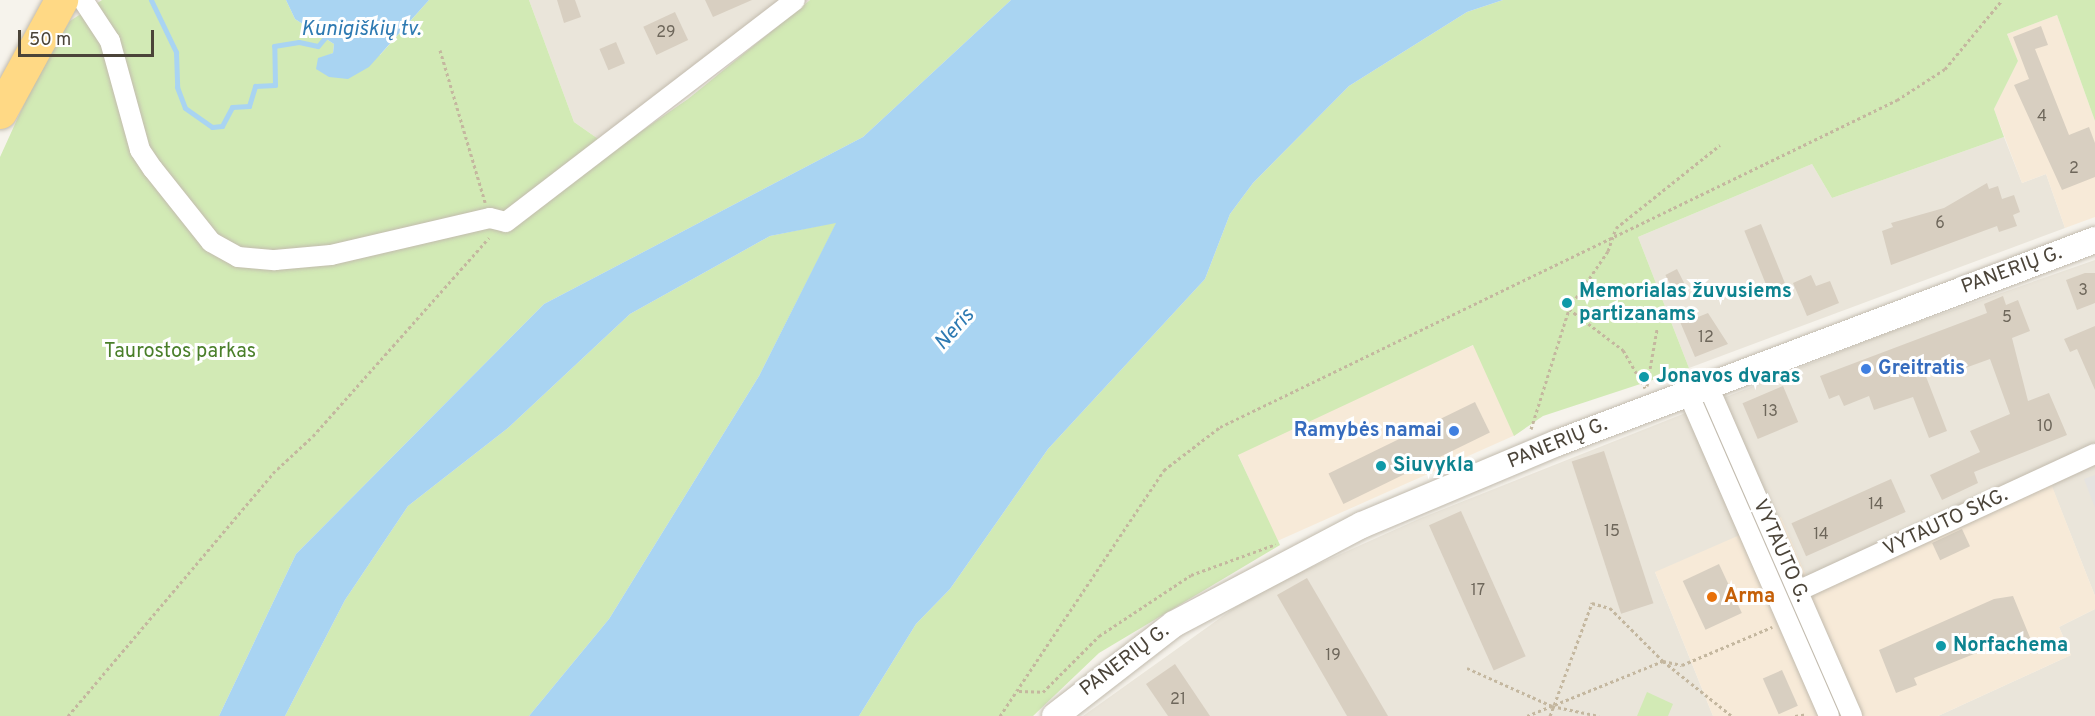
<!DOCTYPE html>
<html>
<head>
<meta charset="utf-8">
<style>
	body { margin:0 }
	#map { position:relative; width:2095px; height:716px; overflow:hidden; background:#f6f3ec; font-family:Overpass,sans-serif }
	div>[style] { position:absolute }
	.residential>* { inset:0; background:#eae5da }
	.commercial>* { inset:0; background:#f7ead8; transform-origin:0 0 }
	.green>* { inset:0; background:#d2eab5 }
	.parking>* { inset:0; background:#e5e3e0 }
	.water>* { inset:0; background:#a9d4f2 }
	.stream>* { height:5px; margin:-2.5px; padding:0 2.5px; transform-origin:2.5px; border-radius:2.5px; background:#a9d4f2 }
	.building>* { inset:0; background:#d8cfc1; transform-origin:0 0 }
	.path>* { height:3px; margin-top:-1.5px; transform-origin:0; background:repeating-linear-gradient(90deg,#c4b79f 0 3px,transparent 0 6px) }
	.roads { filter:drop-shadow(0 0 2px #c2bbae) drop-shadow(0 0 2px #c2bbae) }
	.minor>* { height:20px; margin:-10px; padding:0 10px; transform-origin:10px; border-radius:10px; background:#fff }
	.tertiary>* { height:26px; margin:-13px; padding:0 13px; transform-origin:13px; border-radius:13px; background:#fff }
	.trunk>* { height:33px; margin:-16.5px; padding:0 16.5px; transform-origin:16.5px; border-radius:16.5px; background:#ffd985 }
	.dots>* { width:16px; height:16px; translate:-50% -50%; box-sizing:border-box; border:3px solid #fff; border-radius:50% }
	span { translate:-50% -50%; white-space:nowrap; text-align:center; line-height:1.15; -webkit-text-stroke:6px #fff; paint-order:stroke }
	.number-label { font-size:16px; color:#6e675b }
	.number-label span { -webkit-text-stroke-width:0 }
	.street-label { font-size:20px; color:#4b4439 }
	.culture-label { font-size:20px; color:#0d838f; font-weight:700 }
	.left { translate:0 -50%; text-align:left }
	.park-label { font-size:20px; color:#4a7f2a }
	.shop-label { font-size:20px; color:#366cbe; font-weight:700 }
	.right { translate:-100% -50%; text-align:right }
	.food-label { font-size:20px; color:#c56008; font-weight:700 }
	.water-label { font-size:21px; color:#2e7ab2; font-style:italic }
	.scale { position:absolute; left:18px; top:30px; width:136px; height:27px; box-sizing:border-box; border:3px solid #4b4439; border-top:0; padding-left:8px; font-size:18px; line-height:21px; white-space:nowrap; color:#4b4439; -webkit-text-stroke:4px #fff; paint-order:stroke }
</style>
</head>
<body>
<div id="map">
	<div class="residential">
		<div style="clip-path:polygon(529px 0,810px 0,614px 150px,574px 122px)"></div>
		<div style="clip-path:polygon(2004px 137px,2022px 183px,2046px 174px,2065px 228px,1689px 368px,1638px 237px,1812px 164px,1832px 198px)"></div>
		<div style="clip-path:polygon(2095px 260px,2095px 596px,2050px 482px,1814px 594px,1655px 572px,1713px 716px,1083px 716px,1258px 591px,1421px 518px,1887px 333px)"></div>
		<div style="clip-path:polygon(2095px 609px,2095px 716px,1938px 716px,2071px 655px,2059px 627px)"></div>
	</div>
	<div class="commercial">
		<div style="clip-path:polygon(2057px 15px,2095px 121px,2095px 217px,2065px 228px,2046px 174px,2022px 183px,1994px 109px,2018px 61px,2007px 34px)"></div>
		<div style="left:1474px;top:345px;width:99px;height:260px;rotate:66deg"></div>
		<div style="clip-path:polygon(2050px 481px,2095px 596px,2095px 609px,2059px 627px,2071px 655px,1938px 716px,1713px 716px,1655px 572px,1781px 517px,1814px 594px)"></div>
	</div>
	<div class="green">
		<div style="clip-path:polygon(102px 0,286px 0,295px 19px,334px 44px,333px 53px,324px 57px,380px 55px,429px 0,529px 0,574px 122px,614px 150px,688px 99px,810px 0,1011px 0,863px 137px,544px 304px,296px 554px,219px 716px,0 716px,0 157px,40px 69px,70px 21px)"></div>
		<div style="clip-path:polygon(1503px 0,2095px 0,2095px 121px,2057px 15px,2007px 34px,2018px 61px,1994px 109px,2004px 137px,1832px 198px,1812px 164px,1638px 237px,1689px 368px,1543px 416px,1514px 436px,1473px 345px,1238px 455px,1280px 545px,1099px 653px,1033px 716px,859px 716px,916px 624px,950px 589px,1048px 449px,1205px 279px,1230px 214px,1253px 183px,1349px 86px,1467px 12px)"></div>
		<div style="clip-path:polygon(837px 222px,759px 376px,609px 619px,529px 716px,285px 716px,345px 600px,408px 506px,508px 428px,630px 314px,770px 236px)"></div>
		<div style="clip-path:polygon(1647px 692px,1673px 704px,1668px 716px,1637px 716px)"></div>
	</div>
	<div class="parking">
		<div style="clip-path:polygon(2095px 475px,2095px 508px,2084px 479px)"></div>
	</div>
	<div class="water">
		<div style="clip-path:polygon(286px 0,429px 0,369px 67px,348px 79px,329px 77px,316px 69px,318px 58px,333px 53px,334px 44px,295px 19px)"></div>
		<div style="clip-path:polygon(1011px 0,1503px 0,1467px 12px,1349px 86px,1253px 183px,1230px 214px,1205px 279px,1048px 449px,950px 589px,916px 624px,859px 716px,529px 716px,609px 619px,759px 376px,836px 223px,770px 236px,630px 314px,508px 428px,408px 506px,345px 600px,285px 716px,219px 716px,296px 554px,544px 304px,863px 137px)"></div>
	</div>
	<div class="stream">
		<div style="left:151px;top:0;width:58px;rotate:64.3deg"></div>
		<div style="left:176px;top:52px;width:35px;rotate:88deg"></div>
		<div style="left:177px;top:87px;width:22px;rotate:69deg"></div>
		<div style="left:185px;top:108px;width:33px;rotate:35deg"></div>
		<div style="left:212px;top:127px;width:10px;rotate:-6deg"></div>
		<div style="left:222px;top:126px;width:21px;rotate:-62deg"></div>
		<div style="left:232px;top:107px;width:17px;rotate:-3deg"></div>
		<div style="left:249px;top:106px;width:21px;rotate:-73deg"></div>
		<div style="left:255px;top:86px;width:20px;rotate:-3deg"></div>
		<div style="left:275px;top:85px;width:39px;rotate:-91deg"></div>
		<div style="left:274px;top:46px;width:25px;rotate:-9deg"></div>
		<div style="left:299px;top:42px;width:19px;rotate:12deg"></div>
		<div style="left:318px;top:46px;width:17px;rotate:-50deg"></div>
	</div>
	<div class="building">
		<div style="clip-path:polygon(557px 0,575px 0,581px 17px,564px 23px)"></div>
		<div style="clip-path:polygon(705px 0,752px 0,713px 17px)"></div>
		<div style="left:675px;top:12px;width:31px;height:35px;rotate:65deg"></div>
		<div style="clip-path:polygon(2041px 26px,2048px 45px,2035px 49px,2069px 135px,2089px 127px,2095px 143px,2095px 177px,2062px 190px,2014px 85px,2029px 79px,2013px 37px)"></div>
		<div style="left:616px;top:42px;width:23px;height:18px;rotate:67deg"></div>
		<div style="clip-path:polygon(1987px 183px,1989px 189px,1998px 186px,2002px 199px,2014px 195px,2020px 212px,2013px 215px,2017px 226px,1999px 232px,1997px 226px,1891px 265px,1882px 231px,1893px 227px,1891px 223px,1944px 208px)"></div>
		<div style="left:1761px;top:224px;width:66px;height:18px;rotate:68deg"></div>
		<div style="left:1677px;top:269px;width:16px;height:13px;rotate:63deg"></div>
		<div style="clip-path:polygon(2085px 273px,2095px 273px,2095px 303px,2077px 310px,2066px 280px)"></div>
		<div style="clip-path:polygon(1811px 275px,1816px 286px,1830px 281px,1839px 303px,1807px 316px,1793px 283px)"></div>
		<div style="clip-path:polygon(2003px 296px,2006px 305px,2018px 300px,2030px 331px,2012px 338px,2028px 401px,2049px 393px,2067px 435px,1974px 472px,1978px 483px,1942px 500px,1930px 475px,1980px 452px,1970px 431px,2010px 414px,1990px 359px,1954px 372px,1951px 364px,1925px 374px,1947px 431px,1929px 438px,1913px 397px,1874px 410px,1869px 396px,1844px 406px,1839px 395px,1829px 399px,1820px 376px,1987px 313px,1984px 304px)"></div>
		<div style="clip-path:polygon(1695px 310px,1698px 317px,1708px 313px,1728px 344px,1695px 357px,1678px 317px)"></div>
		<div style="clip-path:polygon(2095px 326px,2095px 390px,2077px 349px,2070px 352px,2064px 339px)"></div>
		<div style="left:1783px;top:386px;width:39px;height:44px;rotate:67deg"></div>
		<div style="left:1475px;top:402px;width:34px;height:163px;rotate:64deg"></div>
		<div style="left:1604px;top:451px;width:160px;height:34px;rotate:72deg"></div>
		<div style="left:1891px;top:479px;width:36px;height:109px;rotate:66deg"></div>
		<div style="left:1461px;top:511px;width:159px;height:35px;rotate:66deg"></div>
		<div style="left:1962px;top:529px;width:19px;height:33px;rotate:65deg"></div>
		<div style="left:1719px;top:564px;width:54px;height:40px;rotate:65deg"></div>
		<div style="clip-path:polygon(1307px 578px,1388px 716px,1347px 716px,1277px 595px)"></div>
		<div style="clip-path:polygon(2013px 596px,2031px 640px,2007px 650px,2004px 642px,1914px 678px,1917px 685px,1896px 693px,1879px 650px,1994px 599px)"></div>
		<div style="clip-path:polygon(1175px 664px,1210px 716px,1168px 716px,1146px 684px)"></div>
		<div style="left:1782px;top:670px;width:39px;height:21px;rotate:66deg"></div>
	</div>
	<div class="path">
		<div style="left:440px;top:50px;width:159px;rotate:73.5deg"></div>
		<div style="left:1569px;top:308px;width:69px;rotate:-55.6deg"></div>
		<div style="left:1608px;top:251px;width:24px;rotate:-71deg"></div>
		<div style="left:1616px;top:228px;width:133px;rotate:-38.6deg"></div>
		<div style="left:1647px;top:386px;width:58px;rotate:-80deg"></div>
		<div style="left:1531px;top:429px;width:126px;rotate:-72.4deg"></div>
		<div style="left:1569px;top:309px;width:68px;rotate:37.2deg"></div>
		<div style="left:1623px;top:350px;width:44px;rotate:59.9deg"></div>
		<div style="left:1467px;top:668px;width:93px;rotate:24.1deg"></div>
		<div style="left:1552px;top:706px;width:48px;rotate:12deg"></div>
		<div style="left:1019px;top:691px;width:24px;rotate:2deg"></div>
		<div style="left:1043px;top:692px;width:79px;rotate:-45deg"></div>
		<div style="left:1099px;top:636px;width:110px;rotate:-33.5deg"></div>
		<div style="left:1191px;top:575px;width:90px;rotate:-20deg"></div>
		<div style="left:68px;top:716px;width:318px;rotate:-49.8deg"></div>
		<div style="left:273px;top:473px;width:54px;rotate:-42.8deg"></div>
		<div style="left:313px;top:436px;width:265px;rotate:-48.4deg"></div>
		<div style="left:1000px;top:716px;width:296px;rotate:-56.3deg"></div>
		<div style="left:1164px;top:470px;width:71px;rotate:-37.5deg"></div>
		<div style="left:1220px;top:427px;width:752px;rotate:-25.78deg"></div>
		<div style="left:1897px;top:100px;width:57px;rotate:-32.9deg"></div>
		<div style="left:1945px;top:69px;width:89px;rotate:-50.4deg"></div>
		<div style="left:1527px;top:716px;width:147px;rotate:-22deg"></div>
		<div style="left:1663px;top:661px;width:88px;rotate:38.6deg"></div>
		<div style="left:1550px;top:716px;width:121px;rotate:-69.6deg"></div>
		<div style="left:1592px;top:603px;width:19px;rotate:16deg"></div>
		<div style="left:1610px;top:608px;width:75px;rotate:45deg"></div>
		<div style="left:1663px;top:661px;width:19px;rotate:12deg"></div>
		<div style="left:1682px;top:665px;width:98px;rotate:-22.9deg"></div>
		<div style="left:1795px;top:716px;width:12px;rotate:-9deg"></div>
	</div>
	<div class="roads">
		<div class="minor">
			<div style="left:83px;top:0;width:49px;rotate:56.6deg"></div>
			<div style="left:110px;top:41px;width:113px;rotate:74.6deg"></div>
			<div style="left:140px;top:150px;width:23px;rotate:56deg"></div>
			<div style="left:153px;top:169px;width:93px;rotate:51.5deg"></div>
			<div style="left:211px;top:242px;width:31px;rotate:29deg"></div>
			<div style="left:238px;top:257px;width:37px;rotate:5deg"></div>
			<div style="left:275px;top:260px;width:56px;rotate:-5.1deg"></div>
			<div style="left:331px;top:255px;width:163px;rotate:-13.1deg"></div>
			<div style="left:490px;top:218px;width:16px;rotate:14deg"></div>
			<div style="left:506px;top:222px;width:364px;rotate:-37.5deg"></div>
			<div style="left:1708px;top:386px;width:360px;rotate:66.4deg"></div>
			<div style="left:1688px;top:393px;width:352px;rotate:66.4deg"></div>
			<div style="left:1798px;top:591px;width:327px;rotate:-24.8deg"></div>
		</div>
		<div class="tertiary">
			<div style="left:1055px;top:716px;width:150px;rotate:-37.7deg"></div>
			<div style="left:1174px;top:624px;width:212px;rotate:-27.8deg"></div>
			<div style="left:1362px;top:525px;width:212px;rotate:-22.8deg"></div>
			<div style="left:1557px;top:443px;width:575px;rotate:-20.67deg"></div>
		</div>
		<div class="trunk">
			<div style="left:0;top:112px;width:128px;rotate:-61.4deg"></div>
		</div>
	</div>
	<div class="dots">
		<div style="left:1567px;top:303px;background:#0f9aa8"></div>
		<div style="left:1866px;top:369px;background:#3f7fe0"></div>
		<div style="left:1644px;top:377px;background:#0f9aa8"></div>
		<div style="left:1454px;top:431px;background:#3f7fe0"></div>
		<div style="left:1381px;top:466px;background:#0f9aa8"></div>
		<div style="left:1712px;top:597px;background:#e8710a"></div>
		<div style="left:1941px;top:646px;background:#0f9aa8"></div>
	</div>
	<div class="number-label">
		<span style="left:666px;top:33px">29</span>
		<span style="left:2042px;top:117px">4</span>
		<span style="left:2074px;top:169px">2</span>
		<span style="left:1940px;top:224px">6</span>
		<span style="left:2083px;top:291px">3</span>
		<span style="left:2007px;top:318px">5</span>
		<span style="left:1706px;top:338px">12</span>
		<span style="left:1770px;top:412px">13</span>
		<span style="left:2045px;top:427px">10</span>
		<span style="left:1876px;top:505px">14</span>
		<span style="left:1612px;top:532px">15</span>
		<span style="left:1821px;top:535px">14</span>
		<span style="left:1478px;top:591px">17</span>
		<span style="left:1333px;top:656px">19</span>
		<span style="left:1178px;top:700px">21</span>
	</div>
	<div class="street-label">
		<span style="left:2012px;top:271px;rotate:-20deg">PANERIŲ G.</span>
		<span style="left:1558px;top:444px;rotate:-22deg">PANERIŲ G.</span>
		<span style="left:1946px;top:523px;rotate:-25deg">VYTAUTO SKG.</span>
		<span style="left:1780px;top:551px;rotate:66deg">VYTAUTO G.</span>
		<span style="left:1125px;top:661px;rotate:-37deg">PANERIŲ G.</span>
	</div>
	<div class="culture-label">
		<span class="left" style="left:1579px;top:304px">Memorialas žuvusiems<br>partizanams</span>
		<span class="left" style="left:1656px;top:377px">Jonavos dvaras</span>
		<span class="left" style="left:1393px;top:466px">Siuvykla</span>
		<span class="left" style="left:1953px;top:646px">Norfachema</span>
	</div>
	<div class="park-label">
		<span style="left:180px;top:352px">Taurostos parkas</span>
	</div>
	<div class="shop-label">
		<span class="left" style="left:1878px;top:369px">Greitratis</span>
		<span class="right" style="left:1442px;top:431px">Ramybės namai</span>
	</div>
	<div class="food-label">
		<span class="left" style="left:1724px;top:597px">Arma</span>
	</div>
	<div class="water-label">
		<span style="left:361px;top:30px">Kunigiškių tv.</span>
		<span style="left:955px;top:330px;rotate:-48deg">Neris</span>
	</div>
	<div class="scale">50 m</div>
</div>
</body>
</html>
